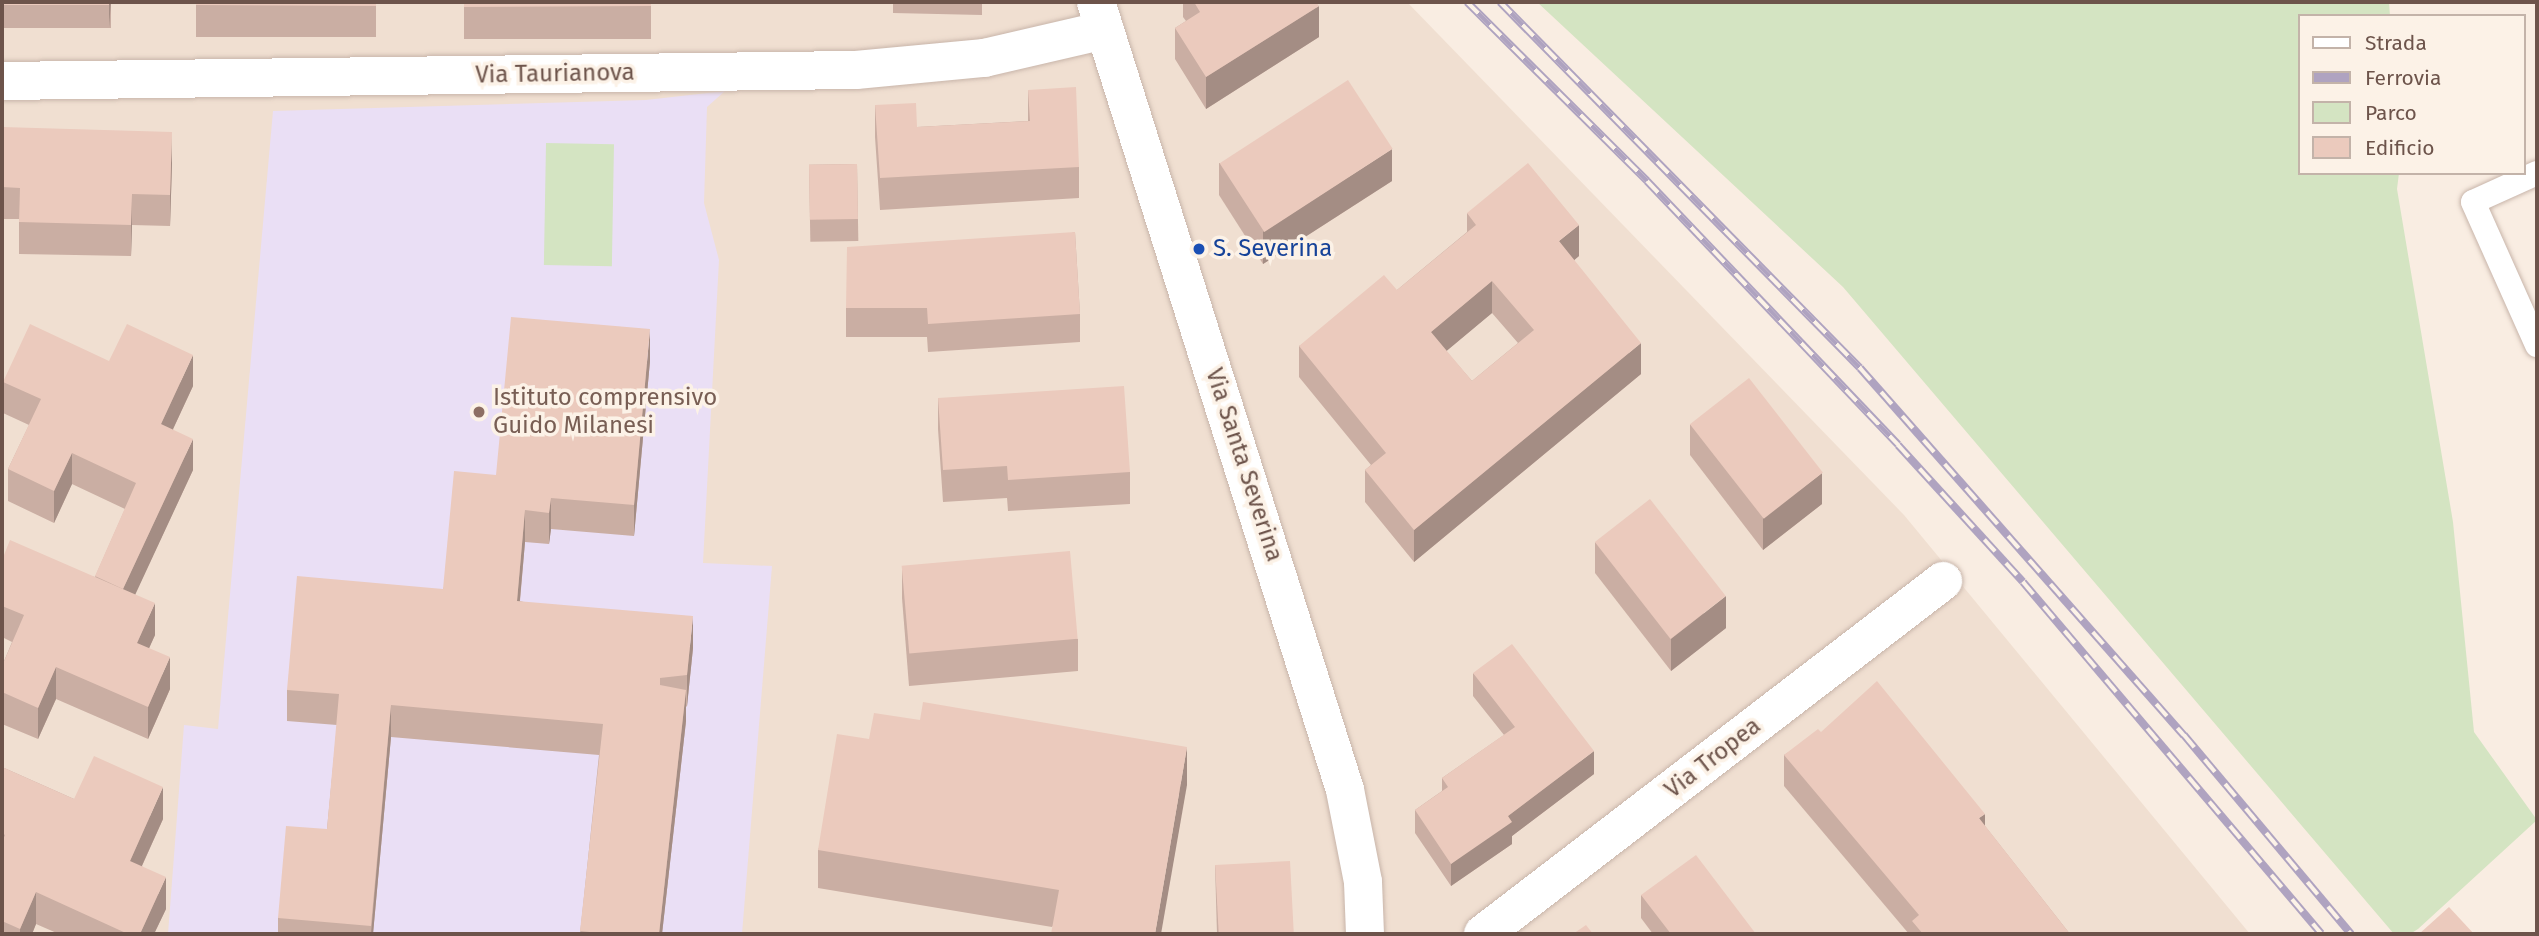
<!DOCTYPE html>
<html>
<head>
<meta charset="utf-8">
<style>
	body { margin:0 }
	#map { position:relative; width:2539px; height:936px; overflow:hidden; background:#f9ede2; font-family:"Fira Sans",sans-serif }
	div>[style] { position:absolute }
	.residential>* { inset:0; background:#f0dfd1 }
	.education>* { inset:0; background:#eadff5 }
	.green>* { inset:0; background:#d4e4c2; transform-origin:0 0 }
	.roads { filter:drop-shadow(0 0 2px #c8b5aa) drop-shadow(0 0 2px #c8b5aa) }
	.service>* { height:24px; margin:-12px; padding:0 12px; transform-origin:12px; border-radius:12px; background:#fff }
	.minor>* { height:38px; margin:-19px; padding:0 19px; transform-origin:19px; border-radius:19px; background:#fff }
	.rail>* { height:8px; margin-top:-4px; transform-origin:0; background:repeating-linear-gradient(90deg,#fcf2e7 0 16px,#afa3c0 0 32px); box-sizing:border-box; border-block:2px solid #afa3c0 }
	.wall>* { inset:0; background:#caaea3; transform-origin:0 0 }
	.shaded-wall>* { inset:0; background:#a48d84 }
	.building>* { inset:0; background:#ebcabd; transform-origin:0 0 }
	.dots>* { width:19px; height:19px; translate:-50% -50%; box-sizing:border-box; border:4px solid #fcf2e7; border-radius:50% }
	span { translate:-50% -50%; white-space:nowrap; text-align:center; line-height:1.15; -webkit-text-stroke:7px #fcf2e7; paint-order:stroke }
	.street-label { font-size:24px; color:#6d544b }
	.transit-label { font-size:24px; color:#164399 }
	.left { translate:0 -50%; text-align:left }
	.education-label { font-size:24px; color:#785e54 }
	.frame { position:absolute; inset:0; border:4px solid #6d544b; pointer-events:none }
	.legend { position:absolute; left:2298px; top:14px; width:228px; height:161px; box-sizing:border-box; background:#fcf2e7; border:2px solid #c3b3a9; margin:0; padding:9px 12px; list-style:none; font-size:21px; color:#6d544b }
	.legend li { display:flex; align-items:center; gap:14px; height:35px }
	.legend b { width:35px; border:2px solid #c3b3a9 }
</style>
</head>
<body>
<div id="map">
	<div class="residential">
		<div style="clip-path:polygon(2px 2px,1407px 2px,1904px 515px,2250px 934px,2px 934px)"></div>
	</div>
	<div class="education">
		<div style="clip-path:polygon(725px 91px,707px 107px,704px 203px,719px 260px,703px 563px,772px 566px,742px 934px,168px 934px,184px 725px,218px 729px,273px 111px,646px 100px)"></div>
	</div>
	<div class="green">
		<div style="clip-path:polygon(1537px 2px,2389px 2px,2390px 16px,2299px 16px,2299px 173px,2399px 173px,2397px 189px,2453px 522px,2474px 732px,2537px 820px,2418px 929px,2410px 934px,2394px 934px,1843px 287px)"></div>
		<div style="left:546px;top:143px;width:68px;height:122px;rotate:1deg"></div>
	</div>
	<div class="roads">
		<div class="service">
			<div style="left:2537px;top:173px;width:70px;rotate:155.6deg"></div>
			<div style="left:2473px;top:202px;width:157px;rotate:65.9deg"></div>
		</div>
		<div class="minor">
			<div style="left:1096px;top:2px;width:826px;rotate:72.46deg"></div>
			<div style="left:1345px;top:790px;width:94px;rotate:78.9deg"></div>
			<div style="left:1363px;top:882px;width:52px;rotate:87.8deg"></div>
			<div style="left:2px;top:81px;width:854px;rotate:-0.74deg"></div>
			<div style="left:856px;top:70px;width:129px;rotate:-5.4deg"></div>
			<div style="left:984px;top:58px;width:124px;rotate:-13deg"></div>
			<div style="left:1483px;top:934px;width:580px;rotate:-37.5deg"></div>
		</div>
	</div>
	<div class="rail">
		<div style="left:1467px;top:2px;width:254px;rotate:44.8deg"></div>
		<div style="left:1647px;top:181px;width:364px;rotate:46.4deg"></div>
		<div style="left:1898px;top:445px;width:185px;rotate:47.6deg"></div>
		<div style="left:2023px;top:582px;width:461px;rotate:49.7deg"></div>
		<div style="left:1500px;top:2px;width:513px;rotate:45.47deg"></div>
		<div style="left:1860px;top:368px;width:490px;rotate:48.6deg"></div>
		<div style="left:2184px;top:735px;width:260px;rotate:50deg"></div>
	</div>
	<div class="wall">
		<div style="left:2px;top:2px;width:109px;height:26px"></div>
		<div style="left:196px;top:2px;width:180px;height:35px"></div>
		<div style="left:464px;top:2px;width:187px;height:37px"></div>
		<div style="clip-path:polygon(893px 2px,1013px 2px,1013px 3px,982px 2px,982px 15px,893px 13px)"></div>
		<div style="clip-path:polygon(1183px 2px,1316px 2px,1319px 37px,1206px 109px,1175px 59px,1175px 28px,1186px 21px,1183px 17px)"></div>
		<div style="clip-path:polygon(1028px 90px,1079px 167px,1079px 198px,880px 210px,875px 137px,875px 105px,917px 127px,1028px 121px)"></div>
		<div style="clip-path:polygon(2px 127px,172px 164px,170px 226px,132px 225px,131px 256px,19px 254px,19px 219px,2px 219px)"></div>
		<div style="clip-path:polygon(1219px 163px,1392px 181px,1263px 264px,1219px 195px)"></div>
		<div style="left:857px;top:164px;width:77px;height:48px;rotate:89deg"></div>
		<div style="clip-path:polygon(evenodd,1467px 213px,1579px 256px,1574px 260px,1641px 374px,1414px 562px,1365px 502px,1365px 470px,1371px 465px,1299px 377px,1299px 346px,1397px 290px,1467px 232px,1467px 213px,1492px 313px,1518px 343px,1472px 381px,1446px 351px,1492px 313px)"></div>
		<div style="clip-path:polygon(1075px 232px,1080px 314px,1080px 342px,928px 352px,927px 337px,846px 337px,846px 308px)"></div>
		<div style="clip-path:polygon(109px 361px,193px 386px,173px 429px,193px 470px,135px 594px,155px 635px,149px 648px,170px 689px,148px 739px,56px 699px,38px 739px,2px 724px,2px 666px,12px 642px,2px 637px,2px 560px,95px 577px,125px 509px,72px 484px,54px 523px,8px 501px,8px 469px,29px 425px,3px 413px,3px 382px)"></div>
		<div style="clip-path:polygon(650px 361px,634px 536px,551px 529px,549px 544px,525px 542px,520px 601px,693px 648px,687px 706px,686px 707px,686px 721px,662px 934px,580px 934px,599px 755px,391px 737px,373px 934px,278px 934px,278px 918px,327px 829px,337px 725px,287px 721px,287px 690px,443px 589px,496px 475px)"></div>
		<div style="clip-path:polygon(938px 398px,1130px 472px,1130px 504px,1008px 511px,1007px 498px,943px 502px,938px 429px)"></div>
		<div style="clip-path:polygon(1690px 424px,1822px 504px,1763px 550px,1690px 455px)"></div>
		<div style="clip-path:polygon(1595px 542px,1726px 628px,1671px 671px,1595px 573px)"></div>
		<div style="clip-path:polygon(902px 566px,1078px 639px,1078px 671px,909px 686px,902px 598px)"></div>
		<div style="clip-path:polygon(1473px 673px,1594px 774px,1512px 836px,1512px 844px,1451px 886px,1415px 833px,1415px 810px,1442px 791px,1442px 778px,1504px 735px,1473px 696px)"></div>
		<div style="clip-path:polygon(1821px 732px,1985px 826px,2070px 934px,1909px 934px,1784px 786px,1784px 755px)"></div>
		<div style="clip-path:polygon(869px 739px,1187px 785px,1052px 927px,818px 888px,818px 850px)"></div>
		<div style="clip-path:polygon(2px 767px,74px 799px,163px 819px,142px 866px,166px 909px,154px 934px,59px 934px,36px 924px,32px 934px,2px 934px)"></div>
		<div style="clip-path:polygon(1215px 865px,1294px 934px,1217px 934px)"></div>
		<div style="clip-path:polygon(1641px 895px,1756px 934px,1653px 934px,1641px 918px)"></div>
	</div>
	<div class="shaded-wall">
		<div style="clip-path:polygon(109px 2px,111px 2px,109px 27px)"></div>
		<div style="clip-path:polygon(1319px 6px,1319px 37px,1206px 109px,1206px 77px)"></div>
		<div style="clip-path:polygon(172px 132px,172px 164px,170px 226px,170px 195px)"></div>
		<div style="clip-path:polygon(1392px 149px,1392px 181px,1263px 264px,1263px 232px)"></div>
		<div style="clip-path:polygon(132px 194px,132px 225px,131px 256px,131px 225px)"></div>
		<div style="clip-path:polygon(1579px 225px,1579px 256px,1559px 273px,1559px 241px)"></div>
		<div style="clip-path:polygon(1492px 281px,1492px 313px,1431px 364px,1431px 332px)"></div>
		<div style="clip-path:polygon(650px 329px,650px 361px,634px 536px,634px 505px)"></div>
		<div style="clip-path:polygon(1641px 343px,1641px 374px,1414px 562px,1414px 530px)"></div>
		<div style="clip-path:polygon(193px 355px,193px 386px,161px 455px,161px 424px)"></div>
		<div style="clip-path:polygon(193px 439px,193px 470px,123px 621px,123px 589px)"></div>
		<div style="clip-path:polygon(72px 453px,72px 484px,54px 523px,54px 491px)"></div>
		<div style="clip-path:polygon(1822px 473px,1822px 504px,1763px 550px,1763px 518px)"></div>
		<div style="clip-path:polygon(551px 498px,551px 529px,549px 544px,549px 513px)"></div>
		<div style="clip-path:polygon(525px 510px,525px 542px,517px 632px,517px 601px)"></div>
		<div style="clip-path:polygon(1726px 596px,1726px 628px,1671px 671px,1671px 639px)"></div>
		<div style="clip-path:polygon(155px 603px,155px 635px,137px 675px,137px 643px)"></div>
		<div style="clip-path:polygon(693px 616px,693px 648px,687px 706px,687px 675px)"></div>
		<div style="clip-path:polygon(170px 657px,170px 689px,148px 739px,148px 707px)"></div>
		<div style="clip-path:polygon(56px 667px,56px 699px,38px 739px,38px 708px)"></div>
		<div style="clip-path:polygon(686px 690px,686px 721px,662px 934px,659px 934px)"></div>
		<div style="clip-path:polygon(391px 705px,391px 737px,373px 934px,371px 934px)"></div>
		<div style="clip-path:polygon(1187px 747px,1187px 785px,1161px 934px,1155px 934px)"></div>
		<div style="clip-path:polygon(1594px 751px,1594px 774px,1512px 836px,1512px 844px,1451px 886px,1451px 864px,1508px 816px)"></div>
		<div style="clip-path:polygon(163px 787px,163px 819px,130px 892px,130px 861px)"></div>
		<div style="clip-path:polygon(1985px 814px,1985px 845px,1979px 818px)"></div>
		<div style="clip-path:polygon(166px 877px,166px 909px,154px 934px,140px 934px)"></div>
		<div style="clip-path:polygon(36px 892px,36px 924px,32px 934px,20px 934px,20px 929px)"></div>
	</div>
	<div class="building">
		<div style="left:2px;top:2px;width:107px;height:3px"></div>
		<div style="clip-path:polygon(196px 2px,376px 2px,376px 6px,196px 5px)"></div>
		<div style="clip-path:polygon(464px 2px,651px 2px,651px 6px,464px 7px)"></div>
		<div style="clip-path:polygon(1194px 2px,1316px 2px,1319px 6px,1206px 77px,1175px 28px,1200px 12px)"></div>
		<div style="left:1348px;top:80px;width:82px;height:153px;rotate:57deg"></div>
		<div style="clip-path:polygon(1076px 87px,1079px 167px,880px 178px,875px 105px,916px 103px,917px 127px,1030px 121px,1028px 90px)"></div>
		<div style="clip-path:polygon(2px 127px,172px 132px,170px 195px,132px 194px,131px 225px,19px 222px,20px 188px,2px 187px)"></div>
		<div style="clip-path:polygon(evenodd,1528px 163px,1579px 225px,1559px 241px,1641px 343px,1414px 530px,1365px 470px,1386px 453px,1299px 346px,1384px 275px,1397px 290px,1476px 225px,1467px 213px,1528px 163px,1492px 281px,1534px 330px,1472px 381px,1431px 332px,1492px 281px)"></div>
		<div style="left:857px;top:164px;width:55px;height:48px;rotate:89deg"></div>
		<div style="clip-path:polygon(1075px 232px,1080px 314px,928px 324px,927px 308px,846px 308px,847px 247px)"></div>
		<div style="clip-path:polygon(511px 317px,650px 329px,634px 505px,551px 498px,549px 513px,525px 510px,517px 601px,693px 616px,687px 675px,660px 678px,660px 685px,686px 690px,659px 934px,609px 934px,580px 931px,603px 724px,391px 705px,371px 926px,278px 918px,286px 826px,327px 829px,339px 694px,287px 690px,297px 576px,443px 589px,454px 471px,496px 475px)"></div>
		<div style="clip-path:polygon(30px 324px,109px 361px,127px 324px,193px 355px,161px 424px,193px 439px,123px 589px,95px 576px,136px 483px,72px 453px,54px 491px,8px 469px,41px 399px,3px 382px)"></div>
		<div style="left:1749px;top:378px;width:120px;height:75px;rotate:52deg"></div>
		<div style="clip-path:polygon(1124px 386px,1130px 472px,1008px 480px,1007px 466px,943px 470px,938px 398px)"></div>
		<div style="left:1650px;top:499px;width:123px;height:70px;rotate:52deg"></div>
		<div style="clip-path:polygon(10px 540px,155px 603px,137px 643px,170px 657px,148px 707px,56px 667px,38px 708px,2px 692px,2px 666px,24px 615px,2px 606px,2px 560px)"></div>
		<div style="left:1070px;top:551px;width:88px;height:169px;rotate:85deg"></div>
		<div style="clip-path:polygon(1512px 644px,1594px 751px,1508px 816px,1512px 822px,1451px 864px,1415px 810px,1448px 787px,1442px 778px,1515px 727px,1473px 673px)"></div>
		<div style="clip-path:polygon(1877px 681px,1985px 814px,1979px 818px,2070px 934px,1923px 934px,1912px 921px,1919px 915px,1784px 755px,1818px 729px,1821px 732px)"></div>
		<div style="clip-path:polygon(923px 702px,1187px 747px,1155px 934px,1051px 934px,1059px 890px,818px 850px,837px 734px,869px 739px,874px 713px,920px 720px)"></div>
		<div style="clip-path:polygon(94px 756px,163px 787px,130px 861px,166px 877px,140px 934px,128px 934px,36px 892px,20px 929px,2px 921px,2px 842px,5px 835px,2px 833px,2px 767px,74px 799px)"></div>
		<div style="clip-path:polygon(1696px 855px,1756px 934px,1671px 934px,1641px 895px)"></div>
		<div style="left:1290px;top:861px;width:73px;height:75px;rotate:87deg"></div>
		<div style="clip-path:polygon(2449px 907px,2474px 934px,2419px 934px)"></div>
		<div style="clip-path:polygon(1586px 925px,1593px 934px,1573px 934px)"></div>
	</div>
	<div class="dots">
		<div style="left:1199px;top:249px;background:#1a4fb4"></div>
		<div style="left:479px;top:412px;background:#8d6e63"></div>
	</div>
	<div class="street-label">
		<span style="left:555px;top:74px;rotate:-1deg">Via Taurianova</span>
		<span style="left:1244px;top:465px;rotate:72deg">Via Santa Severina</span>
		<span style="left:1713px;top:758px;rotate:-38deg">Via Tropea</span>
	</div>
	<div class="transit-label">
		<span class="left" style="left:1213px;top:249px">S. Severina</span>
	</div>
	<div class="education-label">
		<span class="left" style="left:493px;top:412px">Istituto comprensivo<br>Guido Milanesi</span>
	</div>
	<div class="frame"></div>
	<ul class="legend">
	<li><b style="height:9px;background:#fff"></b>Strada</li>
	<li><b style="height:9px;background:#afa3c0"></b>Ferrovia</li>
	<li><b style="height:19px;background:#d4e4c2"></b>Parco</li>
	<li><b style="height:19px;background:#ebcabd"></b>Edificio</li>
	</ul>
</div>
</body>
</html>
